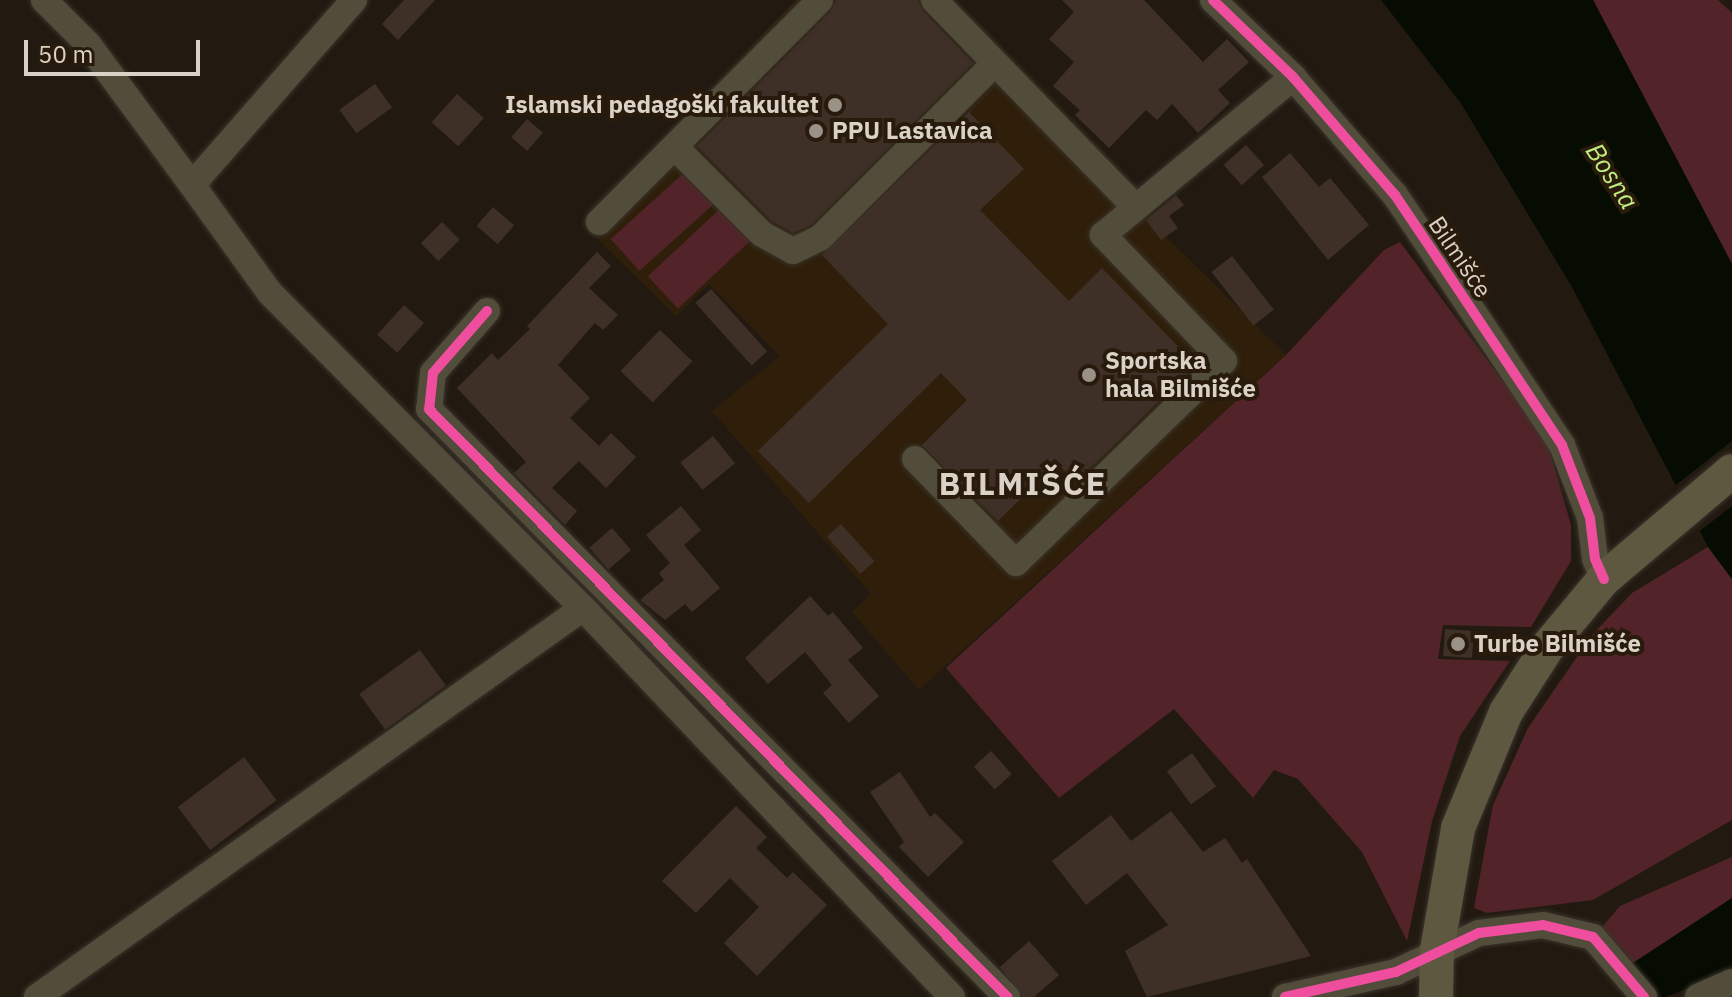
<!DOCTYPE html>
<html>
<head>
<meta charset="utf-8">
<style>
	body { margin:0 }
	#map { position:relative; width:1732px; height:997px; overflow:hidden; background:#221a11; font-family:"IBM Plex Sans",sans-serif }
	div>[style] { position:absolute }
	.built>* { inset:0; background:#2f1f0a }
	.green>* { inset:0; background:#522429; transform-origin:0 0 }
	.water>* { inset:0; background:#070c02 }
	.pier>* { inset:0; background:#221a11 }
	.building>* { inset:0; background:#3f3027; transform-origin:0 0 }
	.roads { filter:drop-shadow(0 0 2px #3a342c) drop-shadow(0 0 2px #3a342c) }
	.minor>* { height:26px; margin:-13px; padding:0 13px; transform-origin:13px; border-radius:13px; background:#524d3a }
	.major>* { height:34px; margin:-17px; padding:0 17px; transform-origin:17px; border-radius:17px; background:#5e5841 }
	.cycleway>* { height:10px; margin:-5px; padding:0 5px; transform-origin:5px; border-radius:5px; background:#ef4d9e }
	.dots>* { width:22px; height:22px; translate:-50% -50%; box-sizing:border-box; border:4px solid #281b0b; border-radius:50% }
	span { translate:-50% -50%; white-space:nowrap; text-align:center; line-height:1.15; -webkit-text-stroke:8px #281b0b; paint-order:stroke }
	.poi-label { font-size:24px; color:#dad1c7; font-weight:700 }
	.right { translate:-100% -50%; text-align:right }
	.left { translate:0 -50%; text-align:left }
	.street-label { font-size:24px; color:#dad1c7 }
	.water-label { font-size:26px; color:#c0ec7f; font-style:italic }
	.district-label { font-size:32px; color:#dad1c7; font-weight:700; letter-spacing:2px }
	.scale { position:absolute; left:24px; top:40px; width:176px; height:36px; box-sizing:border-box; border:4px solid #dad1c7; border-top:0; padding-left:10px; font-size:24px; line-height:28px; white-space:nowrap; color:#dad1c7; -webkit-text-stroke:6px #281b0b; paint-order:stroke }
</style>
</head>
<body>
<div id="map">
	<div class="built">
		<div style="clip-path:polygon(796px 0,955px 0,1144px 194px,1157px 228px,1286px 355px,919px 690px,852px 612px,871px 594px,712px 411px,780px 356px,709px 284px,676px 316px,582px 224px)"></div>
	</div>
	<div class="green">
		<div style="clip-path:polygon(1593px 0,1718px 0,1732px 13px,1732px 264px)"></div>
		<div style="left:685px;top:172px;width:43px;height:100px;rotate:48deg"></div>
		<div style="left:721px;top:208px;width:44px;height:100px;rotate:47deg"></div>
		<div style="clip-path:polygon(1400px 242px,1547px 441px,1571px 525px,1571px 561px,1531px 627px,1443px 625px,1438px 659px,1510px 661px,1460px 736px,1432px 821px,1407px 941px,1362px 852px,1298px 779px,1274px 770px,1253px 798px,1174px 709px,1059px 798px,946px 668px,1286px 355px,1384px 250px)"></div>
		<div style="clip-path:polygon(1708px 547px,1732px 579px,1732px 820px,1593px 900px,1487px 913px,1474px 908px,1493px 805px,1528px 728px,1592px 635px,1632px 593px)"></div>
		<div style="clip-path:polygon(1732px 857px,1732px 898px,1633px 963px,1602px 927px,1620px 906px)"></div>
	</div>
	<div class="water">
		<div style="clip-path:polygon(1381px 0,1593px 0,1732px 264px,1732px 579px,1708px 547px,1572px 287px,1460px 102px)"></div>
		<div style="clip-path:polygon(1732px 898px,1732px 970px,1666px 997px,1650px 997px,1633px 963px)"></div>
	</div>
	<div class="pier">
		<div style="clip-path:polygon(1732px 441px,1732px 506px,1696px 534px,1672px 488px)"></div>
	</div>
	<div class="building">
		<div style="clip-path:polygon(404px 0,435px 0,398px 40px,382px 24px)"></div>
		<div style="clip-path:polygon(836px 0,918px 0,923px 11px,973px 63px,811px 225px,793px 233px,772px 221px,697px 146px,831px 11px)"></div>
		<div style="clip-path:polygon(1062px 0,1144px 0,1203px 62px,1227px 39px,1249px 62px,1218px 90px,1230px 103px,1198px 133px,1172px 104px,1157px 120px,1146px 110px,1109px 148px,1075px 115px,1080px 110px,1053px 86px,1074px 62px,1049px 39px,1074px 12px)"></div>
		<div style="left:375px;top:84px;width:29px;height:44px;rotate:54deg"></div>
		<div style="left:457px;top:94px;width:36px;height:38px;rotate:42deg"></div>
		<div style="clip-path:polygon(969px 112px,1024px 169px,980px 210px,1069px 301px,1102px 268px,1196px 365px,1076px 482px,1057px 463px,998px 521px,922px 445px,967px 400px,941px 373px,809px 503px,758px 451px,888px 324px,822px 255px)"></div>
		<div style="left:527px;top:119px;width:21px;height:24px;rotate:41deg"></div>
		<div style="left:1246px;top:145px;width:27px;height:30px;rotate:48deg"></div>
		<div style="clip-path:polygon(1290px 153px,1319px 187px,1330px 178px,1369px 225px,1328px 260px,1262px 177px)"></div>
		<div style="clip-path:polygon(1176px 195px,1184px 205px,1169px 216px,1178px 228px,1161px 240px,1146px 220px)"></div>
		<div style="left:493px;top:207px;width:28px;height:25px;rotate:41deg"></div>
		<div style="left:442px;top:222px;width:25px;height:30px;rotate:45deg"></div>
		<div style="clip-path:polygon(597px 252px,611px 266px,589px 288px,618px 315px,603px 330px,595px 323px,558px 365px,590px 398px,570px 418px,599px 446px,611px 433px,636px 457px,606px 488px,579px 461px,552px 488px,577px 511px,565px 525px,514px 473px,526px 462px,457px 388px,492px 353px,498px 360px,530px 329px,527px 326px)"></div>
		<div style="left:1232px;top:256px;width:68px;height:26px;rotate:52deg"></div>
		<div style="left:711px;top:289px;width:84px;height:21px;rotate:48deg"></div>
		<div style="left:404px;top:305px;width:27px;height:40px;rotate:42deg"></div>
		<div style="left:660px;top:330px;width:45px;height:57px;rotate:44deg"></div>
		<div style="left:713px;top:436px;width:35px;height:42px;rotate:51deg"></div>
		<div style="clip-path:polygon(681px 506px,701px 530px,684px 545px,720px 588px,692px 612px,685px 604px,665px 620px,640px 600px,664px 580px,659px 573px,670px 563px,646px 535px)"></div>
		<div style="left:841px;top:524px;width:50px;height:19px;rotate:48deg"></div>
		<div style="left:612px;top:528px;width:29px;height:30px;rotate:49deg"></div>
		<div style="clip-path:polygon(810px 596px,828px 616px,833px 612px,863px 648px,848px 660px,879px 696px,849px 723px,823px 693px,832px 685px,805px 652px,768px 684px,745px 658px)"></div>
		<div style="left:1445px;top:629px;width:29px;height:27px;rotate:4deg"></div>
		<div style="left:420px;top:650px;width:44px;height:75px;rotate:54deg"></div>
		<div style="left:991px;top:751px;width:31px;height:23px;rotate:48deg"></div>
		<div style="left:1192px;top:753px;width:41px;height:31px;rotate:54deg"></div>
		<div style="left:244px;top:757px;width:54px;height:83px;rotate:53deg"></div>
		<div style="clip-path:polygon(900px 772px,930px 817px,935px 813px,964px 842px,928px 877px,899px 847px,904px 842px,870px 792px)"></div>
		<div style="clip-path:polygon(736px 806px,767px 837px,756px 848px,787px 878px,793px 872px,827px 905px,757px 976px,724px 943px,759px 907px,730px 878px,696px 913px,662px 881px)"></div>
		<div style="clip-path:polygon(1171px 811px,1203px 852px,1225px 838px,1242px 863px,1247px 859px,1311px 956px,1147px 997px,1125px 951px,1168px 925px,1127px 873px,1086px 905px,1052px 861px,1111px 815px,1131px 841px)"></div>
		<div style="clip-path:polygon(1029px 941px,1059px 975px,1034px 997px,1023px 997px,1000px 967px)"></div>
	</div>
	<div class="roads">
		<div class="minor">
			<div style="left:44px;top:0;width:62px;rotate:45deg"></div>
			<div style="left:88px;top:44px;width:175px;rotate:53.6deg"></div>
			<div style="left:192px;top:185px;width:246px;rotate:-48.8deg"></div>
			<div style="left:934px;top:0;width:287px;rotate:45.8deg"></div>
			<div style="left:1213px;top:0;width:111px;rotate:43.9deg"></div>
			<div style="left:1293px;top:77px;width:156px;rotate:49.2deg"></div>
			<div style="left:1395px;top:195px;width:81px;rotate:56.1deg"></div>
			<div style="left:1440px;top:262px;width:220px;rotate:56.3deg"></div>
			<div style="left:1562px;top:445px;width:78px;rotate:69deg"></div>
			<div style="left:1590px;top:518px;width:41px;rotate:83deg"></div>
			<div style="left:1595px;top:559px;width:22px;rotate:66deg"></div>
			<div style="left:675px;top:147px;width:123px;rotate:45deg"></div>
			<div style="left:762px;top:234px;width:35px;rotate:29deg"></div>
			<div style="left:793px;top:251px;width:30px;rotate:-26deg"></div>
			<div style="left:820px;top:238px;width:247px;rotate:-45deg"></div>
			<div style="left:192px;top:185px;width:133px;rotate:54.2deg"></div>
			<div style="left:270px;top:293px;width:444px;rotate:45.2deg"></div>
			<div style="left:583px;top:608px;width:536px;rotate:46.51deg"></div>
			<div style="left:599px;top:222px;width:313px;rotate:-45.1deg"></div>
			<div style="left:487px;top:311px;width:82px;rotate:131.1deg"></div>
			<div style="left:433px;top:373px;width:36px;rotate:96deg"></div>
			<div style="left:429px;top:409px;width:825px;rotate:45.49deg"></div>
			<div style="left:915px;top:459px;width:145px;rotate:45.8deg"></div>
			<div style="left:1016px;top:563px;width:290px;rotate:-44.2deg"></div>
			<div style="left:1224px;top:361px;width:175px;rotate:-133.8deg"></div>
			<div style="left:1103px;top:235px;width:247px;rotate:-39.7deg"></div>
			<div style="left:37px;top:997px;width:670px;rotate:-35.47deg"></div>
			<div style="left:1285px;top:997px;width:114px;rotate:-12.7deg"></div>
			<div style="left:1396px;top:972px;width:92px;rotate:-25.2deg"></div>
			<div style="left:1479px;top:933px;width:64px;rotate:-7.1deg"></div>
			<div style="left:1543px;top:925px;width:51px;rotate:13.5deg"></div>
			<div style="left:1593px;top:937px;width:79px;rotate:49.6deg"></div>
			<div style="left:1698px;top:997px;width:37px;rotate:-24deg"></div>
		</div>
		<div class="major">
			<div style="left:1436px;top:997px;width:47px;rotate:-88.8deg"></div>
			<div style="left:1437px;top:950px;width:124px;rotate:-80.2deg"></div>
			<div style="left:1458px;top:828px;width:126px;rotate:-67.5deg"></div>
			<div style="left:1506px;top:712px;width:80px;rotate:-57.3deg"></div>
			<div style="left:1549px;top:645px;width:86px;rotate:-50.2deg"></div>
			<div style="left:1604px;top:579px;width:167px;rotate:-40.2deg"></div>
		</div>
	</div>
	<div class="cycleway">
		<div style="left:1213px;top:0;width:111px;rotate:43.9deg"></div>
		<div style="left:1293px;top:77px;width:156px;rotate:49.2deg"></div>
		<div style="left:1395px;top:195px;width:81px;rotate:56.1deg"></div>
		<div style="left:1440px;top:262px;width:220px;rotate:56.3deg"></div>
		<div style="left:1562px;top:445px;width:78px;rotate:69deg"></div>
		<div style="left:1590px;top:518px;width:41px;rotate:83deg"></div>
		<div style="left:1595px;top:559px;width:22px;rotate:66deg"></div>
		<div style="left:487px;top:311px;width:82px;rotate:131.1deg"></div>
		<div style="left:433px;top:373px;width:36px;rotate:96deg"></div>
		<div style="left:429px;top:409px;width:825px;rotate:45.49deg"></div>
		<div style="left:1285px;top:997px;width:114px;rotate:-12.7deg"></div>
		<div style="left:1396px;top:972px;width:92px;rotate:-25.2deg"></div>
		<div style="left:1479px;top:933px;width:64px;rotate:-7.1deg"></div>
		<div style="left:1543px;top:925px;width:51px;rotate:13.5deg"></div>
		<div style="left:1593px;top:937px;width:79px;rotate:49.6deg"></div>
	</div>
	<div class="dots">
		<div style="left:835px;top:105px;background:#9a9187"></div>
		<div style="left:816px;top:131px;background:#9a9187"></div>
		<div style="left:1089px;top:375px;background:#9a9187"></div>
		<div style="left:1458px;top:644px;background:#9a9187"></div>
	</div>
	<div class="poi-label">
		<span class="right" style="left:819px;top:105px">Islamski pedagoški fakultet</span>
		<span class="left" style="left:832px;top:131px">PPU Lastavica</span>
		<span class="left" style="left:1105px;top:375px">Sportska<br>hala Bilmišće</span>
		<span class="left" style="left:1474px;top:644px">Turbe Bilmišće</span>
	</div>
	<div class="street-label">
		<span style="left:1460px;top:257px;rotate:56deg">Bilmišće</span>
	</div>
	<div class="water-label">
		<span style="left:1612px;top:176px;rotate:57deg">Bosna</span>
	</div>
	<div class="district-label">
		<span style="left:1023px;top:483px">BILMIŠĆE</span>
	</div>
	<div class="scale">50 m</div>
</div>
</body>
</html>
